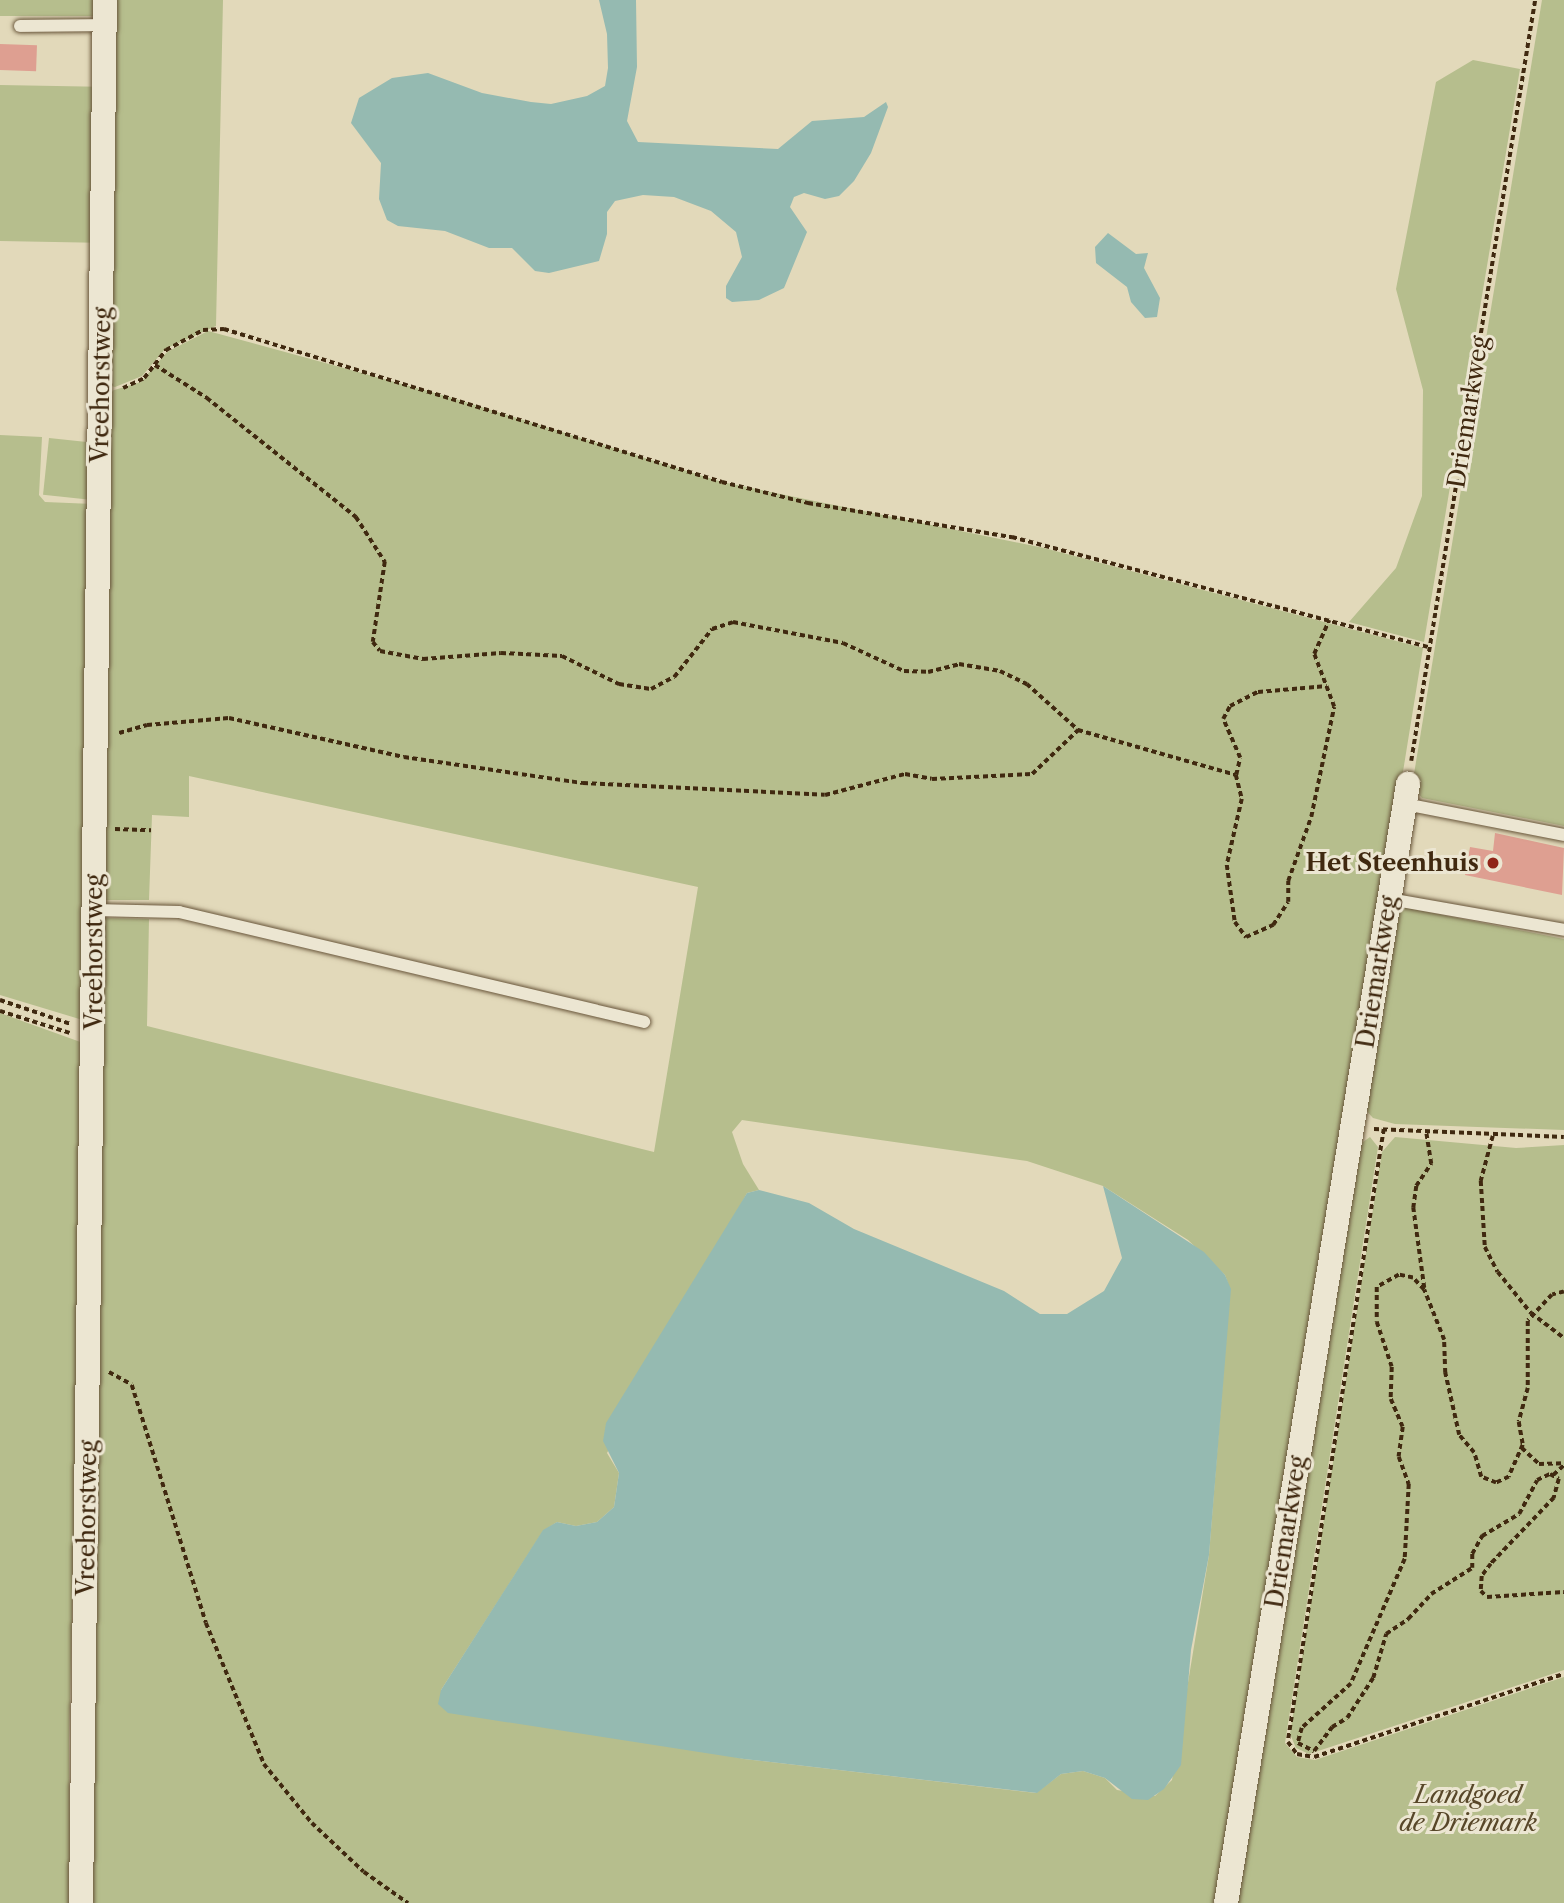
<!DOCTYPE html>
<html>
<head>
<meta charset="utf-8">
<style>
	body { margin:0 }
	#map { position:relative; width:1564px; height:1903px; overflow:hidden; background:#e2d9ba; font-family:"Libre Caslon Text",serif }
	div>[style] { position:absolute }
	.green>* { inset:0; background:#b6be8d; transform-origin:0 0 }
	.water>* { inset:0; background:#95bab1 }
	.building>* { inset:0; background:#de9f91; transform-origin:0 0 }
	.path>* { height:3.5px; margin-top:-1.75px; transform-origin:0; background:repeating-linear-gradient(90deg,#402910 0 5px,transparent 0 8.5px) }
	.roads { filter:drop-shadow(0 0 2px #68553a) drop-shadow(0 0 2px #68553a) }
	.service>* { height:12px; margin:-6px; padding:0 6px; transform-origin:6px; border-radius:6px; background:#ece6d2 }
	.minor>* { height:24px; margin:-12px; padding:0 12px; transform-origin:12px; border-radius:12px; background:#ece6d2 }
	.dots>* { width:19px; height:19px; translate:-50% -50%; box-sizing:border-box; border:4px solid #ece6d2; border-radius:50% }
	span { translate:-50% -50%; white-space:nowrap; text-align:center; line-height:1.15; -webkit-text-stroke:6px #ece6d2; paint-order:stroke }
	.street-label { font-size:24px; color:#402910 }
	.poi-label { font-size:24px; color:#402910; font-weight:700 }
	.right { translate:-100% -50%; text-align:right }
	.park-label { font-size:24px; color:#584729; font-style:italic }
</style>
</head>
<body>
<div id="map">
	<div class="green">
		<div style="left:0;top:0;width:99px;height:16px"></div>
		<div style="clip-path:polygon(113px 0,223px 0,216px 326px,165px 349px,142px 376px,115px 387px,111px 386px)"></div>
		<div style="clip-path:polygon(1542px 0,1564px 0,1564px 826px,1422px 798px,1412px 786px)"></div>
		<div style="clip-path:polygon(1473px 60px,1520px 69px,1424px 642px,1349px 622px,1396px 568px,1422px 496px,1423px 390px,1396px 289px,1436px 82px)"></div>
		<div style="left:0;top:85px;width:98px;height:156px;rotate:1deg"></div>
		<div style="clip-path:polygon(evenodd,208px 331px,446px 396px,722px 482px,1044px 548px,1423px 648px,1220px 1903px,90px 1903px,102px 918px,149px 919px,147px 1026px,654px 1152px,698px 887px,189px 776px,189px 817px,152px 815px,149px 900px,103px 900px,111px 391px,141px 382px,167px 352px,208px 331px,742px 1120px,1027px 1161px,1103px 1186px,1188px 1240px,1225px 1275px,1230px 1289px,1209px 1555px,1172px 1780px,1155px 1796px,1117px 1790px,1105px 1778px,1083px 1771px,1061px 1774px,1036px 1793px,744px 1759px,441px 1690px,543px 1531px,557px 1522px,576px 1526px,597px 1522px,614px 1507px,619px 1473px,607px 1453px,747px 1193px,759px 1190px,743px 1164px,732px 1132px,742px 1120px)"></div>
		<div style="clip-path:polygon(0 435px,42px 437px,39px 495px,45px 502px,93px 504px,86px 1021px,0 995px)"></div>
		<div style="left:49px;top:438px;width:45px;height:57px;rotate:6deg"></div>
		<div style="clip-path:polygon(1402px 907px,1564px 939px,1564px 1130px,1395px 1124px,1373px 1118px,1362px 1106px,1396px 912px)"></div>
		<div style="clip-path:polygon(0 1013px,86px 1044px,69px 1742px,71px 1903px,0 1903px)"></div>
		<div style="clip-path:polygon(1370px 1137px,1378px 1147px,1285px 1743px,1297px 1757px,1315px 1760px,1564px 1677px,1564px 1903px,1232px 1903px,1356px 1147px)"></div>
		<div style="clip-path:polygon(1395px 1137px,1516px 1148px,1564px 1145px,1564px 1670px,1309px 1754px,1296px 1748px,1290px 1734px,1382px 1152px)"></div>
	</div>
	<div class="water">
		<div style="clip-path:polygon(599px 0,636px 0,637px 67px,627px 121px,638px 142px,778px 149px,812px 121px,864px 117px,886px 102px,888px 107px,871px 153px,854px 181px,839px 196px,825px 199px,804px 193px,794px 197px,790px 207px,807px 232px,784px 288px,759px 300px,732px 302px,726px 298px,726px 286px,742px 257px,736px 232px,711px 211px,674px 197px,643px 195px,615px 201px,607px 212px,607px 234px,599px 261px,549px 273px,535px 271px,512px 248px,489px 248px,445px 231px,398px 226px,387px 220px,379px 199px,381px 163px,351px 123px,359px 98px,392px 78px,428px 73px,482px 93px,531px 102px,551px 104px,587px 96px,605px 86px,608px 68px,607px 34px)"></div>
		<div style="clip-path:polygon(1108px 233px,1136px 254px,1148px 253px,1144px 268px,1160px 298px,1157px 317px,1145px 318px,1131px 302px,1127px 287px,1096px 263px,1095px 247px)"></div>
		<div style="clip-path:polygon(1103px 1186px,1204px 1252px,1225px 1275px,1231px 1289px,1209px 1555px,1191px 1650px,1181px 1765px,1164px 1789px,1148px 1800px,1132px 1799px,1105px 1778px,1083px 1771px,1061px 1774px,1037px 1793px,744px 1759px,448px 1713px,438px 1704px,441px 1690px,543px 1530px,557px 1522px,576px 1526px,597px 1522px,614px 1507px,619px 1473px,603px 1441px,606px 1423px,747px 1193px,759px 1190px,809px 1203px,854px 1229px,1004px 1291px,1040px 1314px,1067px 1314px,1104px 1291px,1122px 1258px)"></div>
	</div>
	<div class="building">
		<div style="left:0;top:44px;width:37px;height:26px;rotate:2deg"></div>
		<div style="clip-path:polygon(1495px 833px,1564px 848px,1562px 895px,1465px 875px,1470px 847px,1493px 851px)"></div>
	</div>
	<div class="path">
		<div style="left:155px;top:365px;width:62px;rotate:32.4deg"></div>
		<div style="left:207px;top:398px;width:191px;rotate:38.6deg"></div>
		<div style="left:356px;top:517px;width:54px;rotate:57.2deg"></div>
		<div style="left:385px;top:562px;width:81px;rotate:98.5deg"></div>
		<div style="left:373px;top:642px;width:11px;rotate:52deg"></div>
		<div style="left:380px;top:651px;width:44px;rotate:10.5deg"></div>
		<div style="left:423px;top:659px;width:78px;rotate:-4.4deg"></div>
		<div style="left:501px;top:653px;width:61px;rotate:2.8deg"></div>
		<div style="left:562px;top:656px;width:64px;rotate:26.2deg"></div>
		<div style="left:619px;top:684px;width:32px;rotate:9deg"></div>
		<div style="left:651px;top:689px;width:26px;rotate:-28deg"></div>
		<div style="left:674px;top:677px;width:61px;rotate:-51.6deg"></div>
		<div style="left:712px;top:629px;width:22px;rotate:-18deg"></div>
		<div style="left:733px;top:622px;width:112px;rotate:10.8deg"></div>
		<div style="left:843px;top:643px;width:67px;rotate:24.7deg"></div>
		<div style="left:904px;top:671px;width:24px;rotate:2deg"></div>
		<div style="left:928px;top:672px;width:32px;rotate:-14deg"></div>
		<div style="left:959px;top:664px;width:42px;rotate:9.7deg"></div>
		<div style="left:1000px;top:671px;width:30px;rotate:26deg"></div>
		<div style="left:1027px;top:684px;width:69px;rotate:42deg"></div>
		<div style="left:1078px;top:730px;width:164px;rotate:15.9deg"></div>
		<div style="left:1236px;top:775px;width:25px;rotate:76deg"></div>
		<div style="left:1242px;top:799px;width:68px;rotate:102.8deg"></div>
		<div style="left:1227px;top:865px;width:58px;rotate:82deg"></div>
		<div style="left:1235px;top:922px;width:19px;rotate:54deg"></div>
		<div style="left:1246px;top:937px;width:30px;rotate:-24deg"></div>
		<div style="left:1273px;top:925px;width:27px;rotate:-57deg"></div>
		<div style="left:1288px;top:902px;width:21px;rotate:-90deg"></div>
		<div style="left:1288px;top:881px;width:68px;rotate:-70.2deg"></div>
		<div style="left:1311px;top:817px;width:112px;rotate:-78.2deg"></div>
		<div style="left:1334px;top:707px;width:57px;rotate:-110.7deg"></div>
		<div style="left:1314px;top:654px;width:37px;rotate:-66deg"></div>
		<div style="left:123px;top:388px;width:23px;rotate:-25deg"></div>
		<div style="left:144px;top:378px;width:36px;rotate:-52deg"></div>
		<div style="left:166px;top:350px;width:42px;rotate:-28.4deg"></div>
		<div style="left:203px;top:330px;width:21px;rotate:-3deg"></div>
		<div style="left:224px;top:329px;width:521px;rotate:17.08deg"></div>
		<div style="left:722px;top:482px;width:89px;rotate:13.7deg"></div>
		<div style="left:808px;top:503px;width:207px;rotate:9.5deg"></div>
		<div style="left:1012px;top:537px;width:431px;rotate:14.8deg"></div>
		<div style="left:119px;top:733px;width:29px;rotate:-16deg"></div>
		<div style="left:147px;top:725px;width:82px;rotate:-4.9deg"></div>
		<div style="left:229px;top:718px;width:179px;rotate:12.6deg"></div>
		<div style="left:404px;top:757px;width:181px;rotate:8.3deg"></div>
		<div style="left:583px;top:783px;width:242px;rotate:2.8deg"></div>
		<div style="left:825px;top:795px;width:83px;rotate:-14.7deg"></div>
		<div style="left:905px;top:774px;width:27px;rotate:10deg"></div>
		<div style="left:932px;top:779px;width:100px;rotate:-2.9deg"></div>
		<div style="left:1032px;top:774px;width:64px;rotate:-43.7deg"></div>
		<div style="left:1411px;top:761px;width:771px;rotate:-80.75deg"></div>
		<div style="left:1236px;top:775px;width:17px;rotate:-77deg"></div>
		<div style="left:1240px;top:758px;width:43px;rotate:-113.6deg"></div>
		<div style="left:1223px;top:719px;width:15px;rotate:-62deg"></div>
		<div style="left:1230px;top:706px;width:31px;rotate:-27deg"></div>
		<div style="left:1258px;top:692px;width:69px;rotate:-5deg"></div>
		<div style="left:115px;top:829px;width:36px;rotate:2deg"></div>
		<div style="left:0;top:1000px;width:75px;rotate:18.7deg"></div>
		<div style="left:0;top:1011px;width:73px;rotate:17.4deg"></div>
		<div style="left:1374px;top:1129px;width:190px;rotate:2.4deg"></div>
		<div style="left:1384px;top:1129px;width:620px;rotate:98.9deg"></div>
		<div style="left:1288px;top:1742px;width:15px;rotate:53deg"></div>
		<div style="left:1297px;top:1754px;width:17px;rotate:10deg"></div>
		<div style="left:1314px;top:1757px;width:263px;rotate:-18.4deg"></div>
		<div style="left:1493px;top:1136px;width:47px;rotate:104.9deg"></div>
		<div style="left:1481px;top:1181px;width:66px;rotate:86.5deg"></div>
		<div style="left:1485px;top:1247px;width:28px;rotate:63deg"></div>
		<div style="left:1498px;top:1272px;width:53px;rotate:51.2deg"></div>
		<div style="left:1531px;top:1313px;width:41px;rotate:37.1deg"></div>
		<div style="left:1424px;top:1288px;width:81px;rotate:-97.8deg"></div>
		<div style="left:1413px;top:1208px;width:22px;rotate:-82deg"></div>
		<div style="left:1416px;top:1186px;width:27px;rotate:-56deg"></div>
		<div style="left:1431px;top:1164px;width:31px;rotate:-99deg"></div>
		<div style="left:1564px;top:1292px;width:12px;rotate:166deg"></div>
		<div style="left:1552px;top:1295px;width:35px;rotate:133deg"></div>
		<div style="left:1528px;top:1321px;width:67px;rotate:90deg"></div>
		<div style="left:1528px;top:1388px;width:35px;rotate:105deg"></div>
		<div style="left:1519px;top:1422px;width:23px;rotate:80deg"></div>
		<div style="left:1523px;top:1445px;width:35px;rotate:114deg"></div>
		<div style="left:1509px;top:1477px;width:14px;rotate:155deg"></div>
		<div style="left:1496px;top:1483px;width:16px;rotate:-158deg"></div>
		<div style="left:1481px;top:1477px;width:25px;rotate:-106deg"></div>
		<div style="left:1474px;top:1453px;width:23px;rotate:-130deg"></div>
		<div style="left:1459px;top:1435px;width:64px;rotate:-102.7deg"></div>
		<div style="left:1445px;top:1373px;width:33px;rotate:-92deg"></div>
		<div style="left:1444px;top:1340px;width:54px;rotate:-111.8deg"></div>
		<div style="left:1424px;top:1290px;width:16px;rotate:-133deg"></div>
		<div style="left:1413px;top:1278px;width:14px;rotate:-168deg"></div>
		<div style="left:1399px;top:1275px;width:25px;rotate:151deg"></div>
		<div style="left:1377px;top:1287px;width:35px;rotate:90deg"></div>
		<div style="left:1377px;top:1322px;width:47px;rotate:71.6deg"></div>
		<div style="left:1392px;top:1367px;width:32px;rotate:92deg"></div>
		<div style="left:1391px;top:1399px;width:30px;rotate:67deg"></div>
		<div style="left:1403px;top:1427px;width:30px;rotate:98deg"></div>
		<div style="left:1399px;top:1457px;width:29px;rotate:70deg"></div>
		<div style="left:1409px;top:1484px;width:75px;rotate:93.1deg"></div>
		<div style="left:1405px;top:1559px;width:136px;rotate:113.4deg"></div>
		<div style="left:1351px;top:1684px;width:66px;rotate:138.1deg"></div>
		<div style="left:1302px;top:1728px;width:16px;rotate:105deg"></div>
		<div style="left:1298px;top:1743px;width:18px;rotate:27deg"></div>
		<div style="left:1314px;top:1751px;width:30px;rotate:-53deg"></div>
		<div style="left:1332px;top:1727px;width:17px;rotate:-31deg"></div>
		<div style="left:1347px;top:1718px;width:48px;rotate:-57deg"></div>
		<div style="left:1373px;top:1678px;width:46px;rotate:-73.5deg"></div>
		<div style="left:1386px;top:1634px;width:27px;rotate:-34deg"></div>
		<div style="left:1408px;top:1619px;width:34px;rotate:-47deg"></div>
		<div style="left:1431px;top:1594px;width:49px;rotate:-32.4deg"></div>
		<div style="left:1472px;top:1568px;width:14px;rotate:-90deg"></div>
		<div style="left:1472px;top:1554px;width:21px;rotate:-61deg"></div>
		<div style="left:1482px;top:1536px;width:43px;rotate:-30.7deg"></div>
		<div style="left:1519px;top:1514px;width:38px;rotate:-62deg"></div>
		<div style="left:1537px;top:1480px;width:14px;rotate:-25deg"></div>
		<div style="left:1550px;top:1474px;width:10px;rotate:29deg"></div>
		<div style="left:1559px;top:1479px;width:20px;rotate:105deg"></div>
		<div style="left:1554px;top:1498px;width:91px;rotate:133.7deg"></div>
		<div style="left:1491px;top:1564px;width:15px;rotate:127deg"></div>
		<div style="left:1482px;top:1576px;width:15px;rotate:94deg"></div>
		<div style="left:1481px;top:1591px;width:8px;rotate:45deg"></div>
		<div style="left:1487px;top:1597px;width:77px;rotate:-3.7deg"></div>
		<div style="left:109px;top:1372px;width:26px;rotate:29deg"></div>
		<div style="left:132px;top:1385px;width:249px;rotate:72.7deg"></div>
		<div style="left:206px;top:1623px;width:152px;rotate:67.6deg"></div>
		<div style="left:264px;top:1764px;width:76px;rotate:50.9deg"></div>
		<div style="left:312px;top:1823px;width:71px;rotate:43.3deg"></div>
		<div style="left:364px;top:1872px;width:54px;rotate:35.2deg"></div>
		<div style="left:1522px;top:1448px;width:23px;rotate:43deg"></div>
		<div style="left:1539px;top:1464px;width:25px;rotate:-2deg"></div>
		<div style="left:1553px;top:1475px;width:15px;rotate:-42deg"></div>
	</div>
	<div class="roads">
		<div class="service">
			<div style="left:20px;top:26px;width:84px;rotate:-0.7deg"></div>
			<div style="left:1405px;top:804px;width:162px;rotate:11deg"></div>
			<div style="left:1389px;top:899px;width:178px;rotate:10deg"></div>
			<div style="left:94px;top:910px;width:85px;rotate:1.3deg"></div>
			<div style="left:179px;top:912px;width:478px;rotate:13.3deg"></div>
		</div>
		<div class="minor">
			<div style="left:81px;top:1903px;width:1903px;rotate:-89.28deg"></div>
			<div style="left:1226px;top:1903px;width:1134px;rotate:-80.76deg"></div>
		</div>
	</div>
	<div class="dots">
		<div style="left:1493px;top:863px;background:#8f2418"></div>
	</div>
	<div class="street-label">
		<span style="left:101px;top:385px;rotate:-89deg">Vreehorstweg</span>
		<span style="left:1468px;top:412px;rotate:-81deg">Driemarkweg</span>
		<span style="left:94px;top:952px;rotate:-90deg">Vreehorstweg</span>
		<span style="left:1377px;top:972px;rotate:-81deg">Driemarkweg</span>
		<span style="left:87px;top:1518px;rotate:-89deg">Vreehorstweg</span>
		<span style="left:1286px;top:1532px;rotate:-81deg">Driemarkweg</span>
	</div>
	<div class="poi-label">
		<span class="right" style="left:1479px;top:863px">Het Steenhuis</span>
	</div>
	<div class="park-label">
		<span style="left:1468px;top:1809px">Landgoed<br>de Driemark</span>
	</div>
</div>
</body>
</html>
